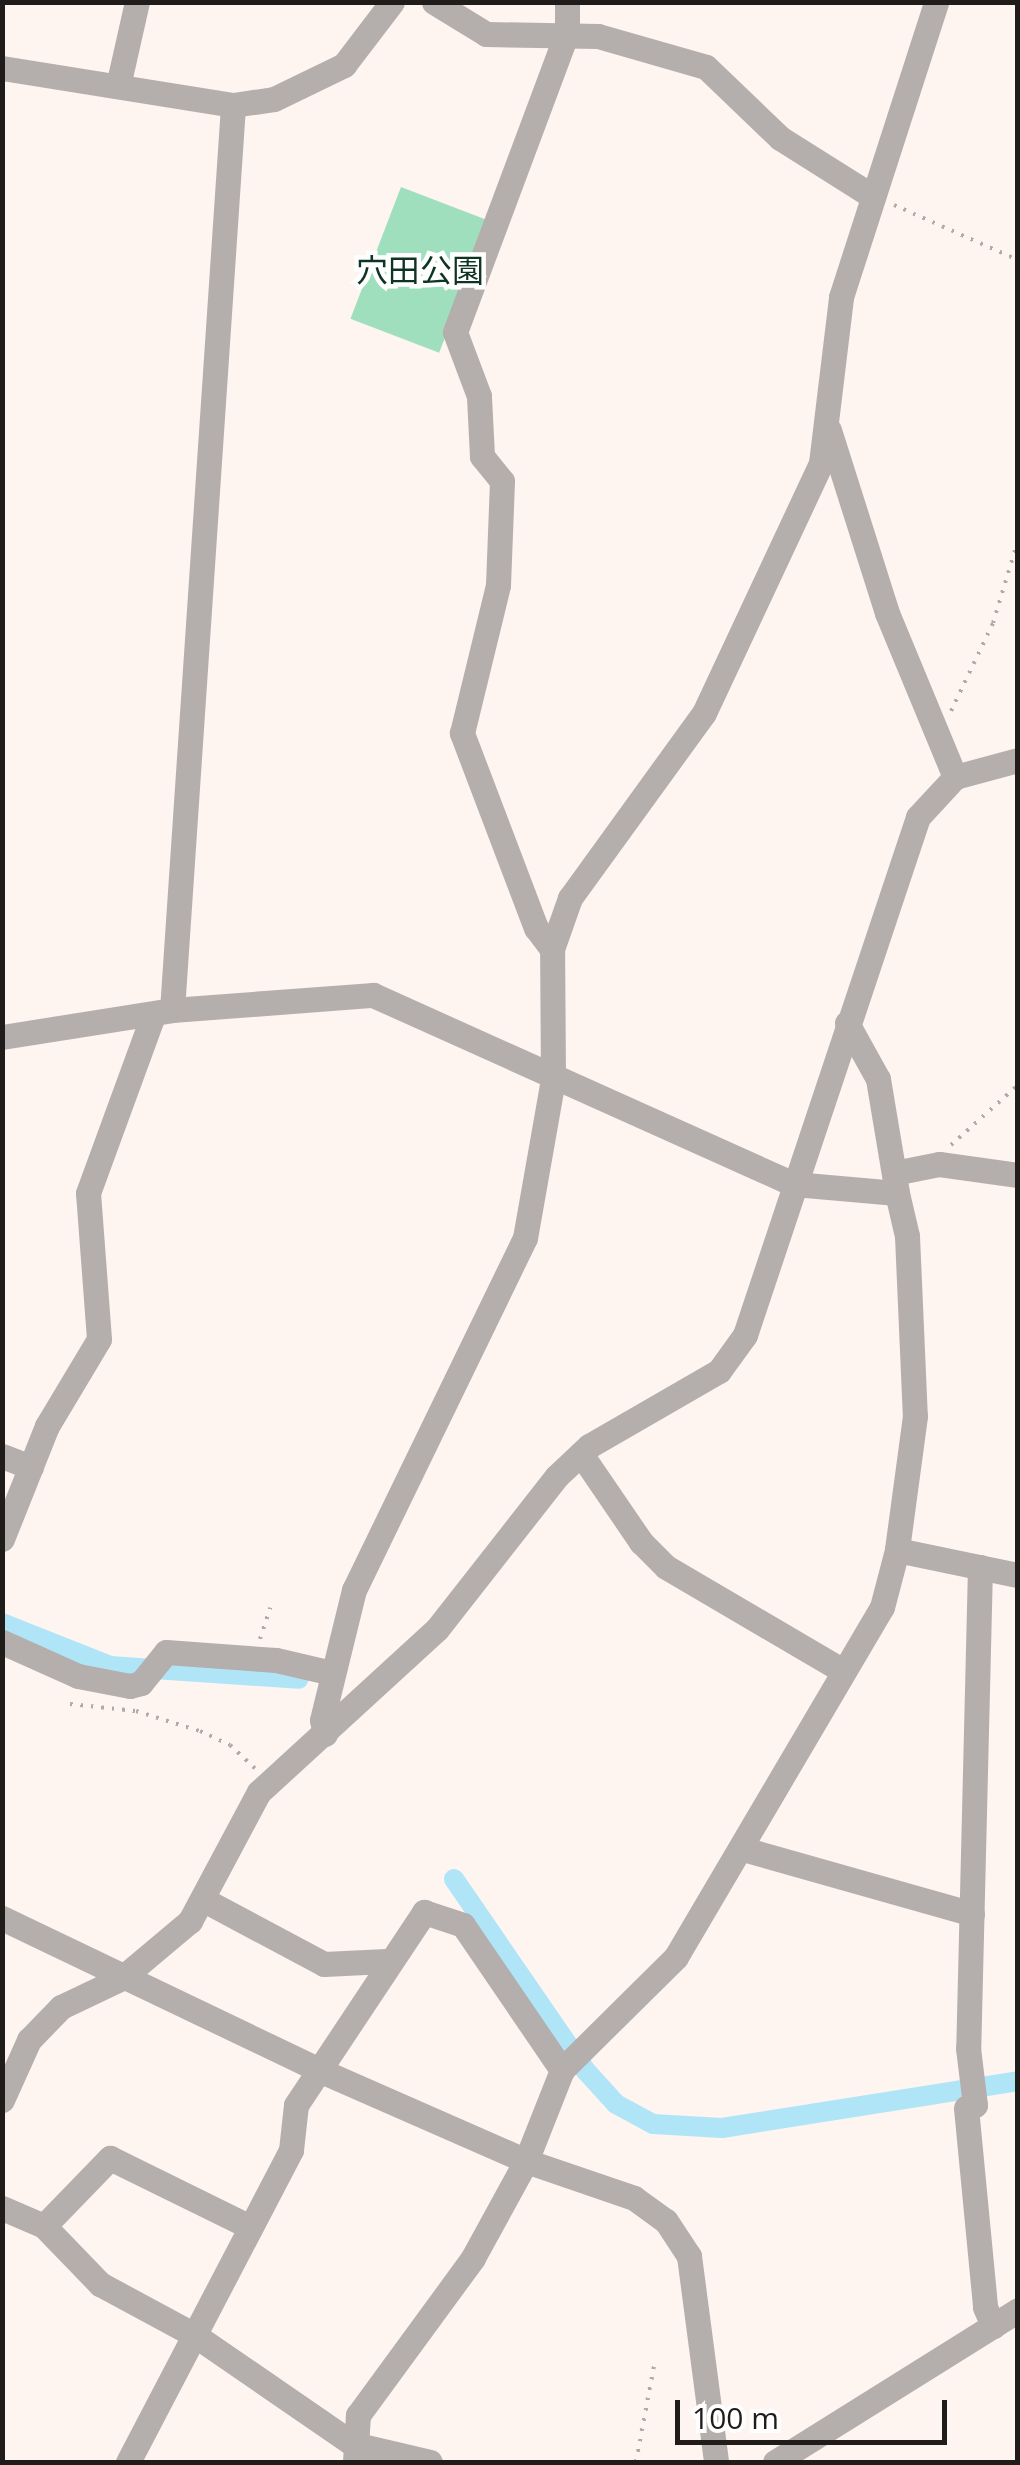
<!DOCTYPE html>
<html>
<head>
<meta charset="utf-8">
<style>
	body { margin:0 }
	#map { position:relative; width:1020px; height:2465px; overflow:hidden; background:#fef4f0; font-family:"Open Sans","Noto Sans JP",sans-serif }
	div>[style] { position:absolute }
	.green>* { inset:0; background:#a0dfbd; transform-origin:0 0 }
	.canal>* { height:20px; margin:-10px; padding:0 10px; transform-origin:10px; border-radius:10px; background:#b0e5f8 }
	.path>* { height:4px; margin-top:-2px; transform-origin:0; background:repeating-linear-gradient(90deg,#b2aaa7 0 2.5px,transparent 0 10.5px) }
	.minor>* { height:25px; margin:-12.5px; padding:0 12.5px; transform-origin:12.5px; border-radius:12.5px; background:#b4afad }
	span { translate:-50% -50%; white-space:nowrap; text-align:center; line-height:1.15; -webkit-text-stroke:9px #fff; paint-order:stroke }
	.park-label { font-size:32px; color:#103424 }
	.frame { position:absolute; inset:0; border:5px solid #201c1a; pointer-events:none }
	.scale { position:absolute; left:675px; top:2400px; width:272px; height:45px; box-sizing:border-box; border:5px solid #201c1a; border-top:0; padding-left:12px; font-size:30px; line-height:35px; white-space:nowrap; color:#201c1a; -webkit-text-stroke:8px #fff; paint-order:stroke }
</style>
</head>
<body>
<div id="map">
	<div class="green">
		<div style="left:401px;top:187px;width:95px;height:141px;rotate:21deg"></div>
	</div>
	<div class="canal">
		<div style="left:2px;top:1623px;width:116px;rotate:21.7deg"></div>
		<div style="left:110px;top:1666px;width:189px;rotate:3.9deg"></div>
		<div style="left:454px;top:1879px;width:233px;rotate:55.5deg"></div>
		<div style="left:586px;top:2071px;width:45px;rotate:47.7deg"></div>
		<div style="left:616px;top:2104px;width:42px;rotate:28.4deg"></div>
		<div style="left:653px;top:2124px;width:69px;rotate:3.3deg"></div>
		<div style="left:722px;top:2128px;width:300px;rotate:-9deg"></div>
	</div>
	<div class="path">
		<div style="left:894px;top:205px;width:136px;rotate:23.9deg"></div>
		<div style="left:951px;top:711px;width:98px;rotate:-64.5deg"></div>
		<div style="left:993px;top:623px;width:87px;rotate:-73.2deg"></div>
		<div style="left:951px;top:1145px;width:90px;rotate:-41.8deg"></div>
		<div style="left:260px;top:1639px;width:33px;rotate:-72deg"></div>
		<div style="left:70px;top:1704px;width:66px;rotate:6.1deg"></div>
		<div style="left:136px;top:1711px;width:67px;rotate:17.4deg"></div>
		<div style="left:200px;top:1731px;width:33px;rotate:25deg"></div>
		<div style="left:230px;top:1745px;width:34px;rotate:43deg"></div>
		<div style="left:636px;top:2462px;width:104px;rotate:-79.4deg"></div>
	</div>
	<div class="minor">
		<div style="left:434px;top:2px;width:61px;rotate:31.6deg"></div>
		<div style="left:486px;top:34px;width:112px;rotate:1deg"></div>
		<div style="left:598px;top:36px;width:112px;rotate:16deg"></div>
		<div style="left:706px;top:67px;width:103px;rotate:43.8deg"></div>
		<div style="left:780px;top:138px;width:109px;rotate:32.2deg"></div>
		<div style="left:2px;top:68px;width:234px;rotate:9.1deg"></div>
		<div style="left:233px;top:105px;width:41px;rotate:-8.3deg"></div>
		<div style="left:274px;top:99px;width:78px;rotate:-25.9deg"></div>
		<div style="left:344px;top:65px;width:79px;rotate:-52.7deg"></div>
		<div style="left:118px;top:86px;width:86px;rotate:-77.3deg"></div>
		<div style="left:829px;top:430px;width:192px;rotate:72.4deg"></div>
		<div style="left:887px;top:613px;width:178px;rotate:67.5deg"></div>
		<div style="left:552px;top:949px;width:26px;rotate:-127deg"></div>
		<div style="left:536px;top:928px;width:209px;rotate:-110.8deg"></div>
		<div style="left:462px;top:733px;width:152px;rotate:-76.3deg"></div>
		<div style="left:498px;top:585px;width:104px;rotate:-87.8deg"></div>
		<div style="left:502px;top:481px;width:32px;rotate:-129deg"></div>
		<div style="left:482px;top:456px;width:60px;rotate:-92.9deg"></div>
		<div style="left:479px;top:396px;width:68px;rotate:-110.6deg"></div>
		<div style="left:455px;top:332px;width:319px;rotate:-69.5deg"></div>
		<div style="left:567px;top:33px;width:31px;rotate:-90deg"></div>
		<div style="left:172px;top:1010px;width:907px;rotate:-86.14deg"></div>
		<div style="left:847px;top:1023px;width:64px;rotate:61deg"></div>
		<div style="left:878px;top:1079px;width:116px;rotate:80.5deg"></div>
		<div style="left:2px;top:1037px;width:172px;rotate:-9deg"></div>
		<div style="left:172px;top:1010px;width:202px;rotate:-4.3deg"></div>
		<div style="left:373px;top:995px;width:461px;rotate:24.2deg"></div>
		<div style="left:794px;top:1184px;width:103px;rotate:5deg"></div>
		<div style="left:897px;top:1193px;width:44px;rotate:76.9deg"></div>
		<div style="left:907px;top:1236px;width:180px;rotate:87.5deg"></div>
		<div style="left:915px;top:1416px;width:135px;rotate:97.7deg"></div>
		<div style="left:897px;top:1550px;width:59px;rotate:104.7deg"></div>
		<div style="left:882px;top:1607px;width:406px;rotate:120.5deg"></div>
		<div style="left:676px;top:1957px;width:161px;rotate:135.3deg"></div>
		<div style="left:562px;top:2070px;width:98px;rotate:111.6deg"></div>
		<div style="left:526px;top:2161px;width:111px;rotate:118.7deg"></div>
		<div style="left:473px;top:2258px;width:195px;rotate:126.2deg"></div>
		<div style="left:358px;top:2415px;width:47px;rotate:93.7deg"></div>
		<div style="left:894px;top:1173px;width:46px;rotate:-11.3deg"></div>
		<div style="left:939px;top:1164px;width:80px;rotate:7.9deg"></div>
		<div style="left:581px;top:1454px;width:107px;rotate:55.7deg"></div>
		<div style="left:641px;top:1542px;width:35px;rotate:45deg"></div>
		<div style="left:666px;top:1567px;width:205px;rotate:30.4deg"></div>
		<div style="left:2px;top:1456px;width:31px;rotate:21deg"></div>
		<div style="left:2px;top:1539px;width:122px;rotate:-68.3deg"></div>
		<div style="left:47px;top:1426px;width:101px;rotate:-59.1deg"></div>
		<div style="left:99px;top:1339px;width:146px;rotate:-94.3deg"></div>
		<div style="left:88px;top:1193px;width:189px;rotate:-69.9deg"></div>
		<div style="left:897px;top:1550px;width:124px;rotate:11.7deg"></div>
		<div style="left:980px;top:1567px;width:481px;rotate:91.4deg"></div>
		<div style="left:968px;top:2048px;width:57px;rotate:83deg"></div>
		<div style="left:975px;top:2105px;width:9px;rotate:162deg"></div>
		<div style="left:966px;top:2108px;width:200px;rotate:84.5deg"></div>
		<div style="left:985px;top:2307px;width:21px;rotate:67deg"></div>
		<div style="left:2px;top:1642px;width:83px;rotate:24.1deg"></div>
		<div style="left:78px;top:1676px;width:53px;rotate:10.9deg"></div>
		<div style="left:130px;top:1686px;width:11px;rotate:-15deg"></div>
		<div style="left:141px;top:1683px;width:40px;rotate:-51deg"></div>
		<div style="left:166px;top:1652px;width:110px;rotate:4.2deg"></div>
		<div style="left:276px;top:1660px;width:57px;rotate:13.1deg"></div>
		<div style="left:325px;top:1734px;width:14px;rotate:-102deg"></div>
		<div style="left:322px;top:1720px;width:134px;rotate:-76.2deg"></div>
		<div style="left:354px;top:1590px;width:391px;rotate:-64.1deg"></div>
		<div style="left:525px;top:1238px;width:161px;rotate:-80deg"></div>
		<div style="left:553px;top:1079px;width:130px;rotate:-90.4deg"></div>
		<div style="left:552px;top:949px;width:54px;rotate:-70.6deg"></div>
		<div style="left:570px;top:898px;width:228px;rotate:-54.1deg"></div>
		<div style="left:704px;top:713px;width:276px;rotate:-64.9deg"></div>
		<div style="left:821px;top:463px;width:167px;rotate:-83.1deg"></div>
		<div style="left:841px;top:297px;width:310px;rotate:-72.1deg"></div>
		<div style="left:743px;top:1849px;width:238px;rotate:15.8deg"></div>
		<div style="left:204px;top:1900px;width:136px;rotate:28.1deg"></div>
		<div style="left:324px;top:1964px;width:62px;rotate:-2.8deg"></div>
		<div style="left:2px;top:1918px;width:352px;rotate:25.6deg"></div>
		<div style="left:319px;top:2070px;width:226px;rotate:23.7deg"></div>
		<div style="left:526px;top:2161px;width:114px;rotate:18.9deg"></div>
		<div style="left:634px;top:2198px;width:39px;rotate:36deg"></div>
		<div style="left:666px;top:2221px;width:42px;rotate:56.7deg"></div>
		<div style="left:689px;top:2256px;width:208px;rotate:82.5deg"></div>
		<div style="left:2px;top:2100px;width:66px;rotate:-65.8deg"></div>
		<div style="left:29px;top:2040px;width:46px;rotate:-45.9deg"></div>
		<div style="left:61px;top:2007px;width:68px;rotate:-25.4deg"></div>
		<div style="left:122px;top:1978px;width:89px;rotate:-40deg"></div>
		<div style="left:190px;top:1921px;width:146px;rotate:-61.9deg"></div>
		<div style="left:259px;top:1792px;width:241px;rotate:-42.5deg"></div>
		<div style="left:437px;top:1629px;width:194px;rotate:-51.9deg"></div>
		<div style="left:557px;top:1476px;width:44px;rotate:-43.2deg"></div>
		<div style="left:589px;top:1446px;width:150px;rotate:-30deg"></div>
		<div style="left:719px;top:1371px;width:44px;rotate:-54.2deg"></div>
		<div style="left:745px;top:1335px;width:546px;rotate:-71.53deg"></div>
		<div style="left:918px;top:817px;width:54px;rotate:-47.2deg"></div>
		<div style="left:955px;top:777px;width:65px;rotate:-15.1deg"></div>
		<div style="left:2px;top:2208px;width:46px;rotate:23.2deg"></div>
		<div style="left:44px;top:2226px;width:81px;rotate:46deg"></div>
		<div style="left:100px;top:2284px;width:109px;rotate:28.4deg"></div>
		<div style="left:196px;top:2336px;width:191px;rotate:34.5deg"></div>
		<div style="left:353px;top:2444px;width:79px;rotate:13.2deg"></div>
		<div style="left:44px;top:2226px;width:95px;rotate:-45.9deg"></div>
		<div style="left:110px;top:2158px;width:156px;rotate:26.2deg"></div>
		<div style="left:128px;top:2462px;width:352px;rotate:-62.4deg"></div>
		<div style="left:291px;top:2150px;width:45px;rotate:-83.7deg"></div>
		<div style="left:296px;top:2105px;width:232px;rotate:-56.4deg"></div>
		<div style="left:424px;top:1912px;width:41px;rotate:18.4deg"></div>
		<div style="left:463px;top:1925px;width:176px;rotate:55.7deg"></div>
		<div style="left:775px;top:2462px;width:287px;rotate:-32deg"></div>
	</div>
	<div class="park-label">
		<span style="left:420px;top:270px">穴田公園</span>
	</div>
	<div class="frame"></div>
	<div class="scale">100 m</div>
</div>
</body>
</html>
